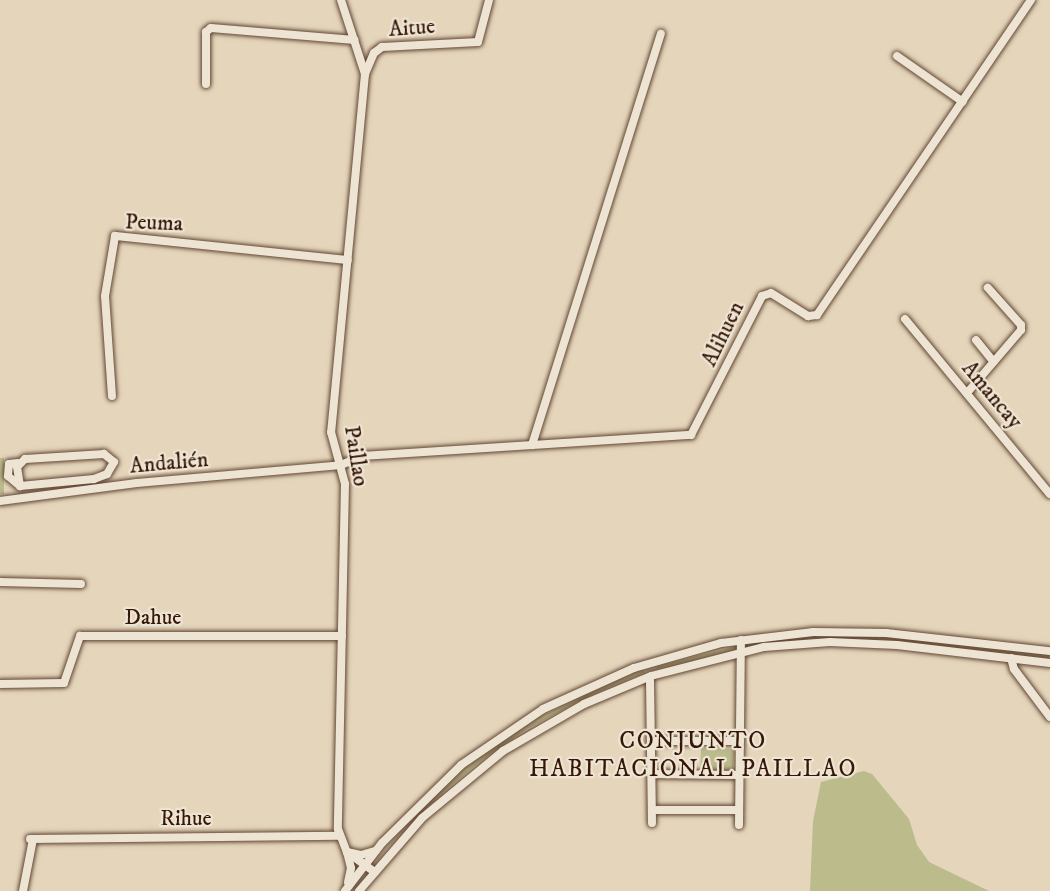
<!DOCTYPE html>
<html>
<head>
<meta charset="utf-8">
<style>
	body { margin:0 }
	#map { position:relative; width:1050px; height:891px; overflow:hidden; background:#e4d5bb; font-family:"IM FELL DW Pica",serif }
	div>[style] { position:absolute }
	.green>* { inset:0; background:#bbbb8c; transform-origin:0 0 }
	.roads { filter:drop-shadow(0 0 2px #624633) drop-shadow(0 0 2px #624633) }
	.minor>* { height:8px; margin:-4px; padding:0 4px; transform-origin:4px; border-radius:4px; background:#ede4d3 }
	span { translate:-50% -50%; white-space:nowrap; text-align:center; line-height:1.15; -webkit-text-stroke:4.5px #ede4d3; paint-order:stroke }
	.street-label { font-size:22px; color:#361606 }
	.neighbourhood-label { font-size:24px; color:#361606; letter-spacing:1.5px }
</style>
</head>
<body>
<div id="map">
	<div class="green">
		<div style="left:0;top:458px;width:4px;height:36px"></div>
		<div style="clip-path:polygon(830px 635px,895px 637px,1050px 655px,1050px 660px,891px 642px,745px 646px,768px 639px)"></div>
		<div style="clip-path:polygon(737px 646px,737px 651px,655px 670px,658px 666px)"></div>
		<div style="clip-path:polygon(643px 668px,645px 673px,595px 693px,525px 730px,478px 763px,400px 828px,460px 771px,537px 718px)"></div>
		<div style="left:701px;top:748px;width:33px;height:23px;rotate:2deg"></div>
		<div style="clip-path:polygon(864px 771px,872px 774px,909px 819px,917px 845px,929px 862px,989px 891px,810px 891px,813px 821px,821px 782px)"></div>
	</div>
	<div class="roads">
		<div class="minor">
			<div style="left:341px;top:0;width:78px;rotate:72deg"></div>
			<div style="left:365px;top:74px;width:360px;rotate:95.4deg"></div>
			<div style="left:331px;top:432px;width:54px;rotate:74.9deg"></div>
			<div style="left:345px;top:484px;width:345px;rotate:91.2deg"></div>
			<div style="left:338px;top:829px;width:25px;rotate:69deg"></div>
			<div style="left:347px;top:852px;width:32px;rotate:36deg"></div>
			<div style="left:897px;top:56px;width:80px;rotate:34.9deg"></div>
			<div style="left:365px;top:74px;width:23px;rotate:-67deg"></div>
			<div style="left:374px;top:53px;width:10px;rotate:-37deg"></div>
			<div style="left:382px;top:47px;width:96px;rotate:-3deg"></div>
			<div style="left:478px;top:42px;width:43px;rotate:-75.3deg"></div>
			<div style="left:206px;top:84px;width:52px;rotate:-90deg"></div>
			<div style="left:206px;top:32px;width:6px;rotate:-39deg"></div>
			<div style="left:211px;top:28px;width:144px;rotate:4.8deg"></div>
			<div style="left:905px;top:319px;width:227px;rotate:50.4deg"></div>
			<div style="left:976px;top:340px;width:28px;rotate:51deg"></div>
			<div style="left:967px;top:393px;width:83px;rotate:-49.4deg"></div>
			<div style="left:1021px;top:330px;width:5px;rotate:-90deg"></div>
			<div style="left:1021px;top:325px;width:50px;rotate:-131.7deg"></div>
			<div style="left:112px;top:396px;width:100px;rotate:-94deg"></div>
			<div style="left:105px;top:296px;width:61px;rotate:-80.5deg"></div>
			<div style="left:115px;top:236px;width:234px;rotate:5.9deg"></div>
			<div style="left:532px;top:445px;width:431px;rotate:-72.6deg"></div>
			<div style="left:18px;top:463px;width:9px;rotate:174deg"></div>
			<div style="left:9px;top:464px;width:12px;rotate:95deg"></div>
			<div style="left:8px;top:476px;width:16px;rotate:40deg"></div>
			<div style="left:20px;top:486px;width:74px;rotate:-5.4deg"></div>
			<div style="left:94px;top:479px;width:14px;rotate:-21deg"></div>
			<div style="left:107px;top:474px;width:14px;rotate:-60deg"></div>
			<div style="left:114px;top:462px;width:13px;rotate:-141deg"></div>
			<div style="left:104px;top:454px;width:79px;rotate:176.4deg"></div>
			<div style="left:25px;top:459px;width:11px;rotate:135deg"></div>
			<div style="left:17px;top:467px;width:19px;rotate:81deg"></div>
			<div style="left:0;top:501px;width:138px;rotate:-7.5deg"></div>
			<div style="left:137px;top:483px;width:205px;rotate:-5deg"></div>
			<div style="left:341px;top:465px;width:23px;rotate:-23deg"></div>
			<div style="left:362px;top:456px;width:330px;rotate:-3.7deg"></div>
			<div style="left:691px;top:435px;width:156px;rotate:-62.9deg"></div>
			<div style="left:762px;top:296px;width:9px;rotate:-18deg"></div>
			<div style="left:771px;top:293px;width:44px;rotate:31.9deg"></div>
			<div style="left:808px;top:316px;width:9px;rotate:-6deg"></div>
			<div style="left:817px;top:315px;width:381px;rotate:-55.8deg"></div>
			<div style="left:0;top:582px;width:81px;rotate:1.4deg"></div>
			<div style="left:1011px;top:658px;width:11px;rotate:75deg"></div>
			<div style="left:1014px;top:669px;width:60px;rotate:53.1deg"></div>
			<div style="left:650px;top:680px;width:143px;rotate:89.2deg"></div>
			<div style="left:0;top:684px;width:64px;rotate:-0.9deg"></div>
			<div style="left:64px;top:683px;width:50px;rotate:-71.2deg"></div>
			<div style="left:80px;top:636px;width:262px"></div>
			<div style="left:651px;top:741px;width:89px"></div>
			<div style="left:652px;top:774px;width:87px;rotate:0.7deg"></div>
			<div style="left:652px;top:810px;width:87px"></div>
			<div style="left:739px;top:825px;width:185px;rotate:-89.4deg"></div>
			<div style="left:30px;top:839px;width:309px;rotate:-0.6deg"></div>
			<div style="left:348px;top:882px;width:14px;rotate:-78deg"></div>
			<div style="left:351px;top:868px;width:16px;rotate:-104deg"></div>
			<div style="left:347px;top:852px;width:14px;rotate:12deg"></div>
			<div style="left:361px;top:855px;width:15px;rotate:-16deg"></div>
			<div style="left:23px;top:891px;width:53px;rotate:-79.1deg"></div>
			<div style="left:345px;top:891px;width:61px;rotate:-52.4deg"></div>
			<div style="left:382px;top:843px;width:111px;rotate:-44.6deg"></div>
			<div style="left:461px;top:765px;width:99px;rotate:-34.3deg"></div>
			<div style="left:543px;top:709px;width:100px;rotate:-24.3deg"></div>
			<div style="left:634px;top:668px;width:91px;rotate:-16deg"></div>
			<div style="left:721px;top:643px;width:93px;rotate:-6.8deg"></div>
			<div style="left:813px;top:632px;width:73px;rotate:0.8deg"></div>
			<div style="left:886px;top:633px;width:165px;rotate:6.3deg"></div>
			<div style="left:359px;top:891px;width:96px;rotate:-49.2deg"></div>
			<div style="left:422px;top:818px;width:105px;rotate:-39.6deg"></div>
			<div style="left:503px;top:751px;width:94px;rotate:-30.1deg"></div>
			<div style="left:584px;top:704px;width:73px;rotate:-22.7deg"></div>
			<div style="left:651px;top:676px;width:117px;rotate:-14.4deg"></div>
			<div style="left:764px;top:647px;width:66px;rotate:-4.3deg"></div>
			<div style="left:830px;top:642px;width:67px;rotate:2.6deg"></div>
			<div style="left:897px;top:645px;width:154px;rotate:6.7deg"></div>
		</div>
	</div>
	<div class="street-label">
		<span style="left:412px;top:28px;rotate:-4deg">Aitue</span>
		<span style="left:154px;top:223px;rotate:2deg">Peuma</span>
		<span style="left:723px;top:334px;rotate:-64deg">Alihuen</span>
		<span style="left:992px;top:395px;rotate:50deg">Amancay</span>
		<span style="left:356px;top:456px;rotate:81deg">Paillao</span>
		<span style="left:169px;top:463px;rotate:-5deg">Andalién</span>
		<span style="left:153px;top:618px">Dahue</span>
		<span style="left:186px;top:819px">Rihue</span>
	</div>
	<div class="neighbourhood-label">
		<span style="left:693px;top:756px">CONJUNTO<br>HABITACIONAL PAILLAO</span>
	</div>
</div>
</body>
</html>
